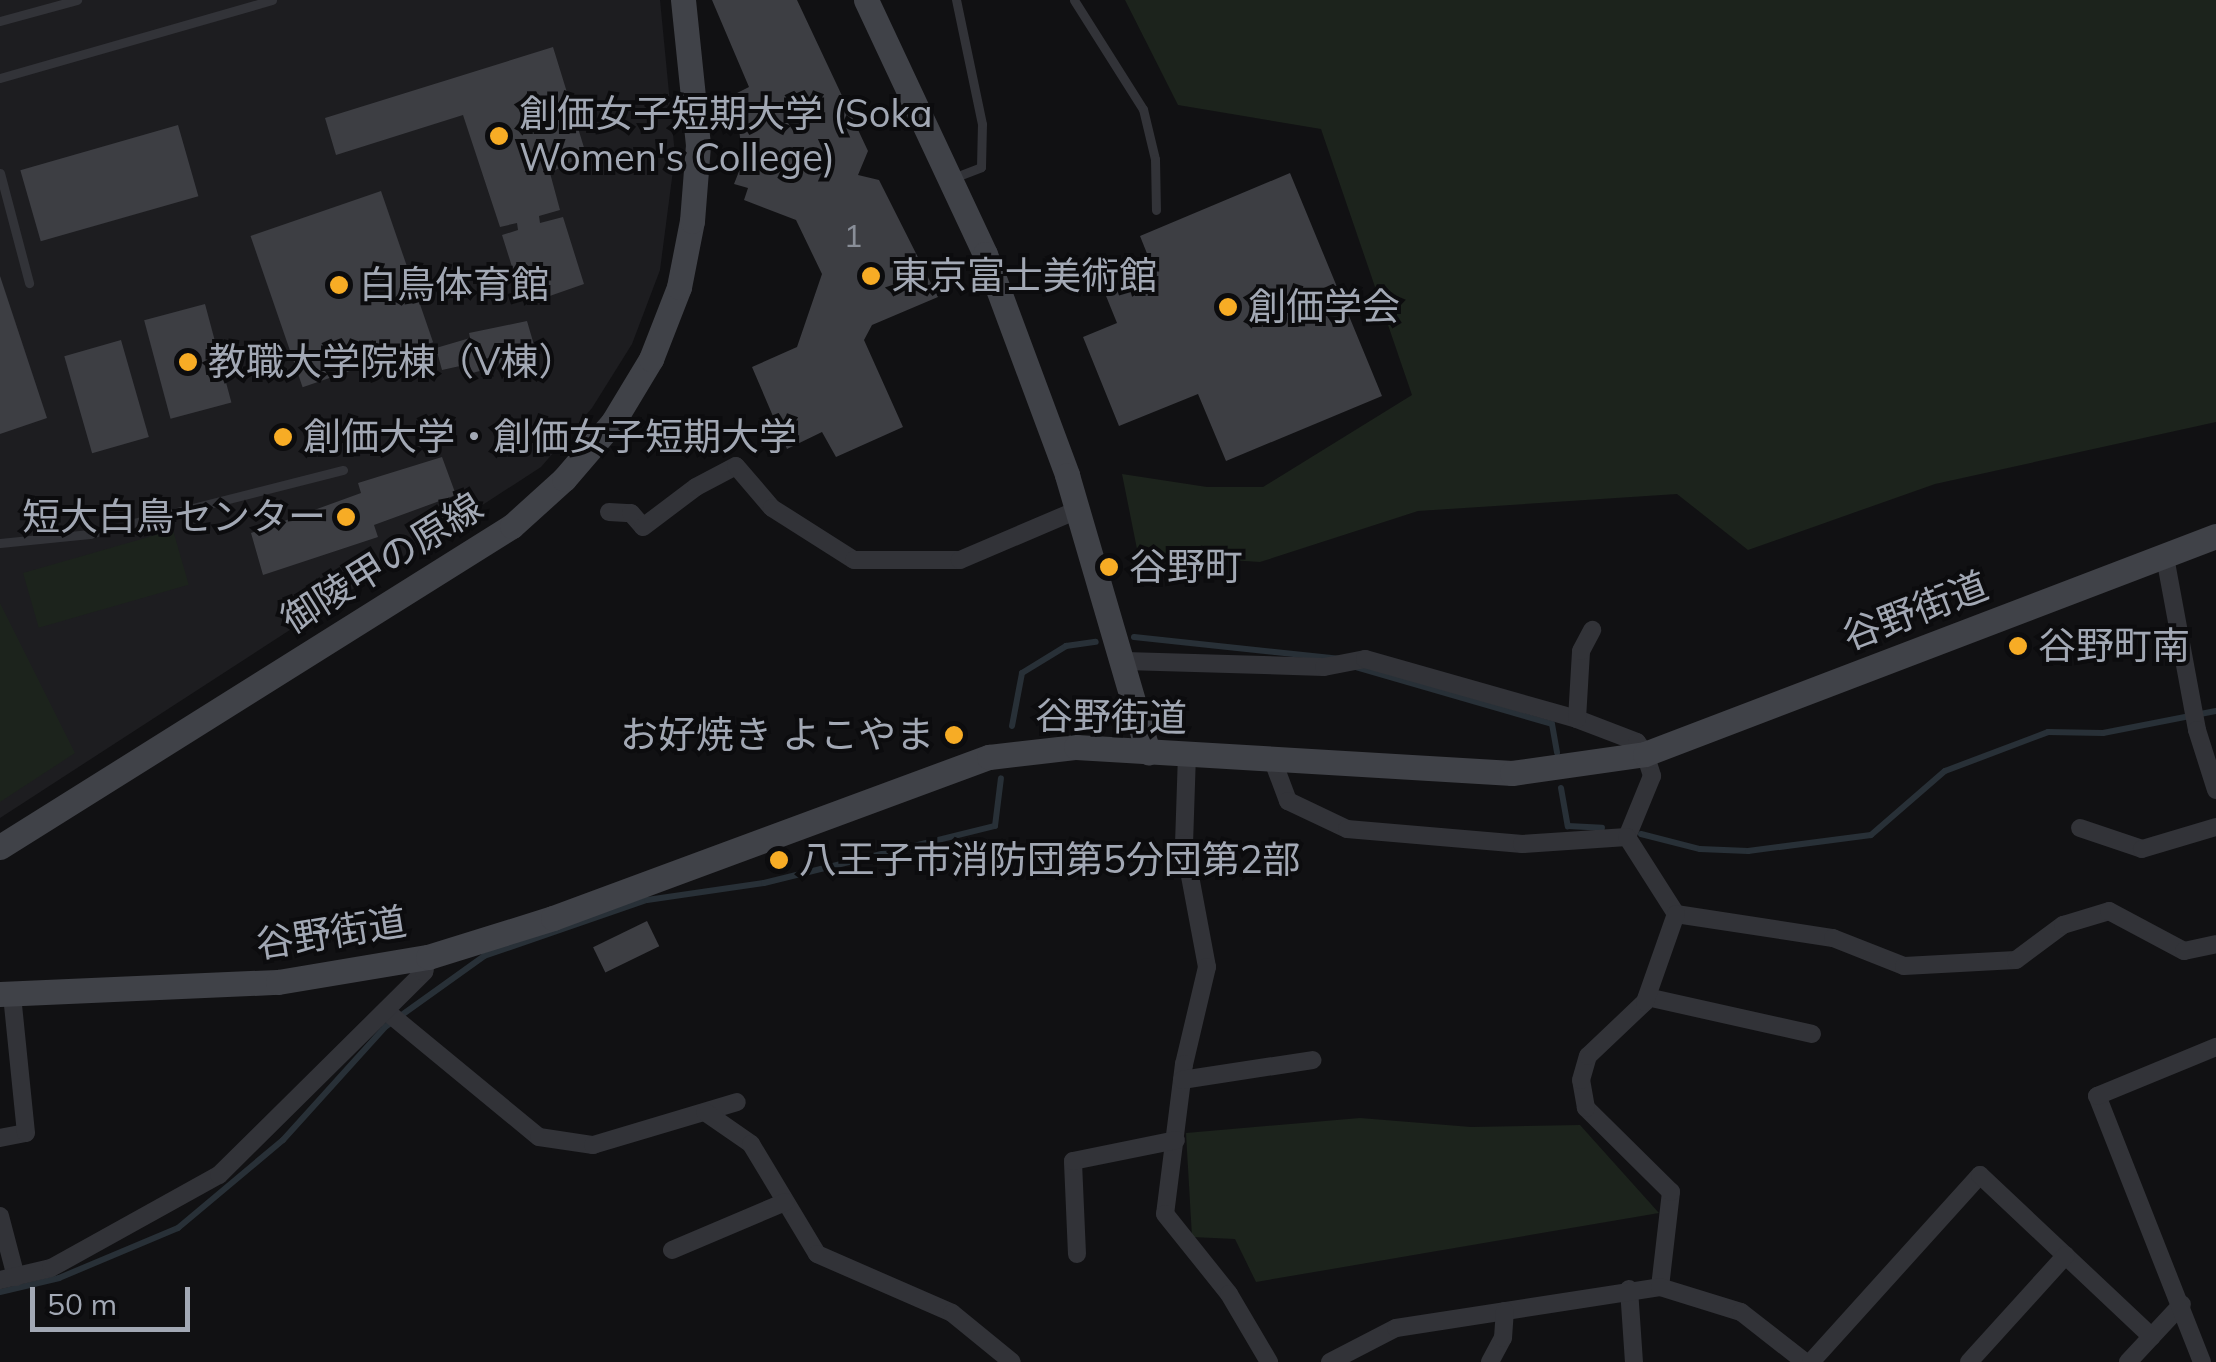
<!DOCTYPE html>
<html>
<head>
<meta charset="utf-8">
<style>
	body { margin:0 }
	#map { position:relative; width:2216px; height:1362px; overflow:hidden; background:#111113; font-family:Mulish,"Noto Sans JP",sans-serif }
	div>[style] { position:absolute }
	.built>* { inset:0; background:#1d1d20 }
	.green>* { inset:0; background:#1c231c; transform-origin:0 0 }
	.stream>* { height:6px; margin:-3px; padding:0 3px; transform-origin:3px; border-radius:3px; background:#283037 }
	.building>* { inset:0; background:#3d3e43; transform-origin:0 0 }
	.lane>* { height:9px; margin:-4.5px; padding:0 4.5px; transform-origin:4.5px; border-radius:4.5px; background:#323338 }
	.street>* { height:18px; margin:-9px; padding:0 9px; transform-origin:9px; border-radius:9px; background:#323338 }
	.secondary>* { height:25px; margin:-12.5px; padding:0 12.5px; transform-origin:12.5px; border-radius:12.5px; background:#404248 }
	.dots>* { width:28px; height:28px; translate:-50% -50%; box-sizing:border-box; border:5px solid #0c0c0e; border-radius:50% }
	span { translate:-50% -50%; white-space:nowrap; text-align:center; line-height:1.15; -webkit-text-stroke:8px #0c0c0e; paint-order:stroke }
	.number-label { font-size:32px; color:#898e98 }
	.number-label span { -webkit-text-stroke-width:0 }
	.poi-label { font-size:38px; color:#a2a8b4 }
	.left { translate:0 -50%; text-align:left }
	.right { translate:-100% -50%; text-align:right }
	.street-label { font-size:38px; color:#a2a8b4 }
	.scale { position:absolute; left:30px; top:1287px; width:160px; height:45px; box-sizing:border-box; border:5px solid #a2a8b4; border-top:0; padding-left:12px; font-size:30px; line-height:35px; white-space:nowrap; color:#a2a8b4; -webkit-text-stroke:8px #0c0c0e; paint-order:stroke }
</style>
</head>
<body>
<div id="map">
	<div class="built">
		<div style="clip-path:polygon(0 0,660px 0,675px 155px,660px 270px,632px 344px,592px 408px,541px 467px,0 818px)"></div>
	</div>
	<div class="green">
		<div style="clip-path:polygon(1125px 0,2216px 0,2216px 422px,1935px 484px,1748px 550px,1677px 494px,1418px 511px,1260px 562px,1138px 554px,1122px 474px,1207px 487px,1263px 487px,1412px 395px,1321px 129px,1178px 105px)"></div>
		<div style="left:173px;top:530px;width:57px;height:156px;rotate:74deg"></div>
		<div style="clip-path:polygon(0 603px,75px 753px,0 802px)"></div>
		<div style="clip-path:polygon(1360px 1118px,1471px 1127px,1580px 1125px,1659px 1213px,1256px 1282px,1235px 1239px,1192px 1237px,1186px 1133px)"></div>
	</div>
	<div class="stream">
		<div style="left:1134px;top:637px;width:208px;rotate:6.1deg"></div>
		<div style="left:1356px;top:667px;width:204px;rotate:16.2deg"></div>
		<div style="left:1552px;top:724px;width:29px;rotate:80deg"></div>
		<div style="left:1012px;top:726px;width:54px;rotate:-79.3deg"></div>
		<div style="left:1022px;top:673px;width:52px;rotate:-31.5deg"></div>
		<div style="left:1066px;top:646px;width:30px;rotate:-8deg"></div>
		<div style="left:1561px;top:788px;width:39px;rotate:80deg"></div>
		<div style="left:1568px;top:826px;width:34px;rotate:3deg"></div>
		<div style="left:1641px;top:834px;width:61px;rotate:14.3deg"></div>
		<div style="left:1700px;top:849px;width:48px;rotate:2.4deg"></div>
		<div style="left:1748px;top:851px;width:124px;rotate:-7.4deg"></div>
		<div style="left:1871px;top:835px;width:98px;rotate:-40.9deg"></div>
		<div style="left:1945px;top:771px;width:110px;rotate:-20.7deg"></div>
		<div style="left:2048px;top:732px;width:55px;rotate:1deg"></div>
		<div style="left:2103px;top:733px;width:115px;rotate:-11deg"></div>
		<div style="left:0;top:1292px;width:61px;rotate:-13.3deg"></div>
		<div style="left:59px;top:1278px;width:129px;rotate:-22.8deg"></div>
		<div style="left:178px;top:1228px;width:137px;rotate:-40deg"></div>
		<div style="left:283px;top:1140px;width:152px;rotate:-47.9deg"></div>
		<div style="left:385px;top:1027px;width:122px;rotate:-35.6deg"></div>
		<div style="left:484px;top:956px;width:172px;rotate:-19deg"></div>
		<div style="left:647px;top:900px;width:118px;rotate:-8.3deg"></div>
		<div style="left:764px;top:883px;width:238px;rotate:-13.9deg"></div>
		<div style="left:995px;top:826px;width:48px;rotate:-82.9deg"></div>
	</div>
	<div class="building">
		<div style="clip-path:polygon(712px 0,797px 0,868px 151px,858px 175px,879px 180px,938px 297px,872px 325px,864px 340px,903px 427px,836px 457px,822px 432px,787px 449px,752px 367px,797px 347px,822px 274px,796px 220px,744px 200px,748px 188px,734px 184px,751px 141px,741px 146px,735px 94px,749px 87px)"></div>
		<div style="clip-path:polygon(553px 47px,586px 154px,550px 173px,560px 210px,539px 216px,540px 223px,563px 217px,584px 284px,524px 305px,502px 235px,518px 230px,517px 223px,500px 227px,463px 115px,336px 155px,325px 118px)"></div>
		<div style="left:178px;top:125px;width:74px;height:164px;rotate:74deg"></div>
		<div style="clip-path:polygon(1290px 173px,1382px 396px,1226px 461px,1198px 394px,1119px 426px,1083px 337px,1117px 323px,1104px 291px,1154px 271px,1140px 236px)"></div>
		<div style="left:381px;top:191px;width:160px;height:138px;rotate:71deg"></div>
		<div style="clip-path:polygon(0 276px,47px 418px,0 434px)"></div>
		<div style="left:205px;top:304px;width:102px;height:63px;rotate:75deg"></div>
		<div style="clip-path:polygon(527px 321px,534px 345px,509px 352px,512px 361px,500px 365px,496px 356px,481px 360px,484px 370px,472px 373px,469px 364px,442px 370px,436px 348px,470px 338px,469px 333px)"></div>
		<div style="left:121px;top:340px;width:101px;height:59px;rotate:74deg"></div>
		<div style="clip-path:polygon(442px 457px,456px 495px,374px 525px,378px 537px,263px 575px,251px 533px,361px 493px,358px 483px)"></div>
		<div style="left:782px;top:847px;width:21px;height:15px;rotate:71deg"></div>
		<div style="left:647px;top:921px;width:28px;height:60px;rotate:64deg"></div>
	</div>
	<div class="lane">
		<div style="left:1074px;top:0;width:129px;rotate:57.7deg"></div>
		<div style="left:1143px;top:109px;width:51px;rotate:76.5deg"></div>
		<div style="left:1155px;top:159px;width:51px;rotate:88.9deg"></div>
		<div style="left:0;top:21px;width:80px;rotate:-15.3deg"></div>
		<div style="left:0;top:78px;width:283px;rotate:-16deg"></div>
		<div style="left:0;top:173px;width:114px;rotate:75.2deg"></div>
		<div style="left:953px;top:178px;width:30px;rotate:-21deg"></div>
		<div style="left:981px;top:167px;width:43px;rotate:-88.7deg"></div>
		<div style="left:982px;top:124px;width:127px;rotate:-101.8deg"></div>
		<div style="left:0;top:543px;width:90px;rotate:-5.7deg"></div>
		<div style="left:90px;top:534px;width:261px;rotate:-14.2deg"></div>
	</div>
	<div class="street">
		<div style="left:609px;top:512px;width:22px;rotate:3deg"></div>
		<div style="left:631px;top:513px;width:18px;rotate:49deg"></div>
		<div style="left:643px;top:527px;width:66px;rotate:-37deg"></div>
		<div style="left:696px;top:487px;width:45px;rotate:-27.7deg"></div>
		<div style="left:736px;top:466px;width:55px;rotate:49.4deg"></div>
		<div style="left:772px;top:508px;width:97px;rotate:32.4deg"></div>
		<div style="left:854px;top:560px;width:106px"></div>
		<div style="left:960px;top:560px;width:127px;rotate:-23.1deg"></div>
		<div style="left:2165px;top:557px;width:176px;rotate:79.5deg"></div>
		<div style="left:2197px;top:730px;width:63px;rotate:72.4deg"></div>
		<div style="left:1125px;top:661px;width:199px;rotate:1.7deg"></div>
		<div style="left:1324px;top:667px;width:42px;rotate:-11deg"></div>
		<div style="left:1365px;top:659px;width:220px;rotate:15.8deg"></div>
		<div style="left:1577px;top:719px;width:64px;rotate:21deg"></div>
		<div style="left:1637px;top:742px;width:14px;rotate:56deg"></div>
		<div style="left:1645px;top:754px;width:23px;rotate:72deg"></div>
		<div style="left:1652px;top:776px;width:66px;rotate:112.3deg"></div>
		<div style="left:1577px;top:719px;width:68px;rotate:-86.6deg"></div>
		<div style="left:1581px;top:651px;width:24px;rotate:-62deg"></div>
		<div style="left:1187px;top:754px;width:90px;rotate:91.9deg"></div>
		<div style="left:1184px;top:844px;width:125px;rotate:79.4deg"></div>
		<div style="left:1207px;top:967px;width:100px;rotate:103.3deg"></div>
		<div style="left:1184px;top:1064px;width:151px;rotate:97.2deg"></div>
		<div style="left:1165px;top:1214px;width:102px;rotate:51.3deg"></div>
		<div style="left:1229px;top:1294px;width:79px;rotate:59.5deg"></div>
		<div style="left:1273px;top:761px;width:43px;rotate:69.4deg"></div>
		<div style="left:1288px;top:801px;width:65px;rotate:25.4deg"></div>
		<div style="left:1347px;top:829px;width:176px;rotate:4.9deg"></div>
		<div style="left:1522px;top:844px;width:105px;rotate:-3.8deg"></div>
		<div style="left:1627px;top:837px;width:91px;rotate:57.5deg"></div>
		<div style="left:1676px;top:914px;width:159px;rotate:8.7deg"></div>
		<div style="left:1833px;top:938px;width:76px;rotate:21.5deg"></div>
		<div style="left:1904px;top:966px;width:112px;rotate:-3.1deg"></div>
		<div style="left:2016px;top:960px;width:59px;rotate:-36.7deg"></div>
		<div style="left:2063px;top:925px;width:48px;rotate:-16.9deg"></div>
		<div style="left:2109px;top:911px;width:85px;rotate:28.1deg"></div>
		<div style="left:2184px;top:951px;width:33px;rotate:-12deg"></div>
		<div style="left:2080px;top:828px;width:65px;rotate:18.7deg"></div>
		<div style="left:2142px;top:849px;width:77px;rotate:-16.6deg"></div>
		<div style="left:1647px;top:997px;width:169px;rotate:12.6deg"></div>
		<div style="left:386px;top:1011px;width:198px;rotate:39.5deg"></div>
		<div style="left:539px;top:1137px;width:55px;rotate:8.4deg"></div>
		<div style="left:593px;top:1145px;width:150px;rotate:-16.6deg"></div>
		<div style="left:1182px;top:1080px;width:132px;rotate:-8.7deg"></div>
		<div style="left:705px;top:1112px;width:56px;rotate:34.8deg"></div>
		<div style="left:751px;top:1144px;width:128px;rotate:59deg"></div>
		<div style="left:817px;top:1254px;width:147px;rotate:23.6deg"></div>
		<div style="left:952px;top:1313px;width:77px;rotate:39.2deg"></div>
		<div style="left:0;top:1138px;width:26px;rotate:-11deg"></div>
		<div style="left:26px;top:1133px;width:140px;rotate:-95.8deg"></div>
		<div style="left:0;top:1216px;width:63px;rotate:75.3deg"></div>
		<div style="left:672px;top:1250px;width:123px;rotate:-23deg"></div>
		<div style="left:1077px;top:1254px;width:93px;rotate:-92.5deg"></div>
		<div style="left:1073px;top:1161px;width:105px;rotate:-11.5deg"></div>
		<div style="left:0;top:1280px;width:52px;rotate:-13.2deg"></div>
		<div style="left:51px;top:1268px;width:192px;rotate:-29deg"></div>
		<div style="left:219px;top:1175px;width:289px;rotate:-44.7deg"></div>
		<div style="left:424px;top:972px;width:16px;rotate:-75deg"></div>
		<div style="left:1660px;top:1287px;width:96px;rotate:-83.4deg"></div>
		<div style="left:1671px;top:1192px;width:120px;rotate:-135.3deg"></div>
		<div style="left:1586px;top:1108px;width:28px;rotate:-100deg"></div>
		<div style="left:1581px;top:1080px;width:25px;rotate:-74deg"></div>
		<div style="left:1588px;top:1056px;width:79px;rotate:-43.5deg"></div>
		<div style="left:1645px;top:1002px;width:93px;rotate:-70.6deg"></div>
		<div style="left:1629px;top:1289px;width:73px;rotate:86.1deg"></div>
		<div style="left:1330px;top:1362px;width:74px;rotate:-27.3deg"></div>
		<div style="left:1396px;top:1328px;width:267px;rotate:-8.8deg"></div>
		<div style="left:1660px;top:1287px;width:85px;rotate:17.2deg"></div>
		<div style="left:1741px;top:1312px;width:81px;rotate:38deg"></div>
		<div style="left:1490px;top:1362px;width:27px;rotate:-62deg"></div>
		<div style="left:1503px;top:1338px;width:27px;rotate:-86deg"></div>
		<div style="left:1811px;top:1362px;width:252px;rotate:-47.9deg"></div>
		<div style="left:1980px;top:1175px;width:236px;rotate:43.3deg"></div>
		<div style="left:1969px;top:1362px;width:144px;rotate:-47.8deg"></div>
		<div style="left:2128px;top:1362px;width:79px;rotate:-47deg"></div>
		<div style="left:2202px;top:1362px;width:286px;rotate:-111.5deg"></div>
		<div style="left:2097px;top:1096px;width:129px;rotate:-22.4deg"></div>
	</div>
	<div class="secondary">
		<div style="left:866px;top:0;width:280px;rotate:64.9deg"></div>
		<div style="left:985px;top:254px;width:236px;rotate:69.6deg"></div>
		<div style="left:1067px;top:475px;width:289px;rotate:73.7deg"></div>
		<div style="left:0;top:847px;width:604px;rotate:-32.09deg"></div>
		<div style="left:512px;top:526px;width:70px;rotate:-42.1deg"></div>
		<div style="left:564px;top:479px;width:75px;rotate:-49.3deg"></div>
		<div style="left:613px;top:422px;width:74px;rotate:-58.9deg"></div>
		<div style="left:651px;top:359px;width:77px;rotate:-68.7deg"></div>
		<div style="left:679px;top:287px;width:67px;rotate:-78.9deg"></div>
		<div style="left:692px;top:221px;width:76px;rotate:-85.5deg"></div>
		<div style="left:698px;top:145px;width:146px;rotate:-95.9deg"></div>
		<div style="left:0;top:994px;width:278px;rotate:-2.5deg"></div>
		<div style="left:278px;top:982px;width:152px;rotate:-9.5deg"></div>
		<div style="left:428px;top:957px;width:131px;rotate:-17.3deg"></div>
		<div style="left:553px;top:918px;width:465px;rotate:-20.3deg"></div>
		<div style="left:989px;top:757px;width:88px;rotate:-6.6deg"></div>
		<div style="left:1076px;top:747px;width:437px;rotate:3.4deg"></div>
		<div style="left:1512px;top:773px;width:134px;rotate:-8.1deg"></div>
		<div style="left:1645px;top:754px;width:611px;rotate:-20.9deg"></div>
	</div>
	<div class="dots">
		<div style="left:499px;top:136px;background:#f7ac25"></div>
		<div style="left:871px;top:276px;background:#f7ac25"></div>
		<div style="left:339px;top:285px;background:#f7ac25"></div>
		<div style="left:1228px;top:307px;background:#f7ac25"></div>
		<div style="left:188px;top:362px;background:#f7ac25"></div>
		<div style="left:283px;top:437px;background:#f7ac25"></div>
		<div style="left:346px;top:517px;background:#f7ac25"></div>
		<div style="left:1109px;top:567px;background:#f7ac25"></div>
		<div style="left:2018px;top:646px;background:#f7ac25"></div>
		<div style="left:954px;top:735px;background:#f7ac25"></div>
		<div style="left:779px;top:860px;background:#f7ac25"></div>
	</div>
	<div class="number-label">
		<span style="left:853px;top:235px">1</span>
	</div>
	<div class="poi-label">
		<span class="left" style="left:519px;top:136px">創価女子短期大学 (Soka<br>Women's College)</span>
		<span class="left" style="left:891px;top:276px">東京富士美術館</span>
		<span class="left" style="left:359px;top:285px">白鳥体育館</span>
		<span class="left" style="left:1248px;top:307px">創価学会</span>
		<span class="left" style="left:208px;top:362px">教職大学院棟（V棟）</span>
		<span class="left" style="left:303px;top:437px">創価大学・創価女子短期大学</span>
		<span class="right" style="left:326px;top:517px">短大白鳥センター</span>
		<span class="left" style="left:1129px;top:567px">谷野町</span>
		<span class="left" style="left:2038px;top:646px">谷野町南</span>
		<span class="right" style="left:934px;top:735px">お好焼き よこやま</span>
		<span class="left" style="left:799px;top:860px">八王子市消防団第5分団第2部</span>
	</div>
	<div class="street-label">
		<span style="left:382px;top:563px;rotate:-32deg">御陵甲の原線</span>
		<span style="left:1915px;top:611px;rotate:-21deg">谷野街道</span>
		<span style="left:1111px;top:717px;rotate:1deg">谷野街道</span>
		<span style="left:331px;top:933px;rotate:-9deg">谷野街道</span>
	</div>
	<div class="scale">50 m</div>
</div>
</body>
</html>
